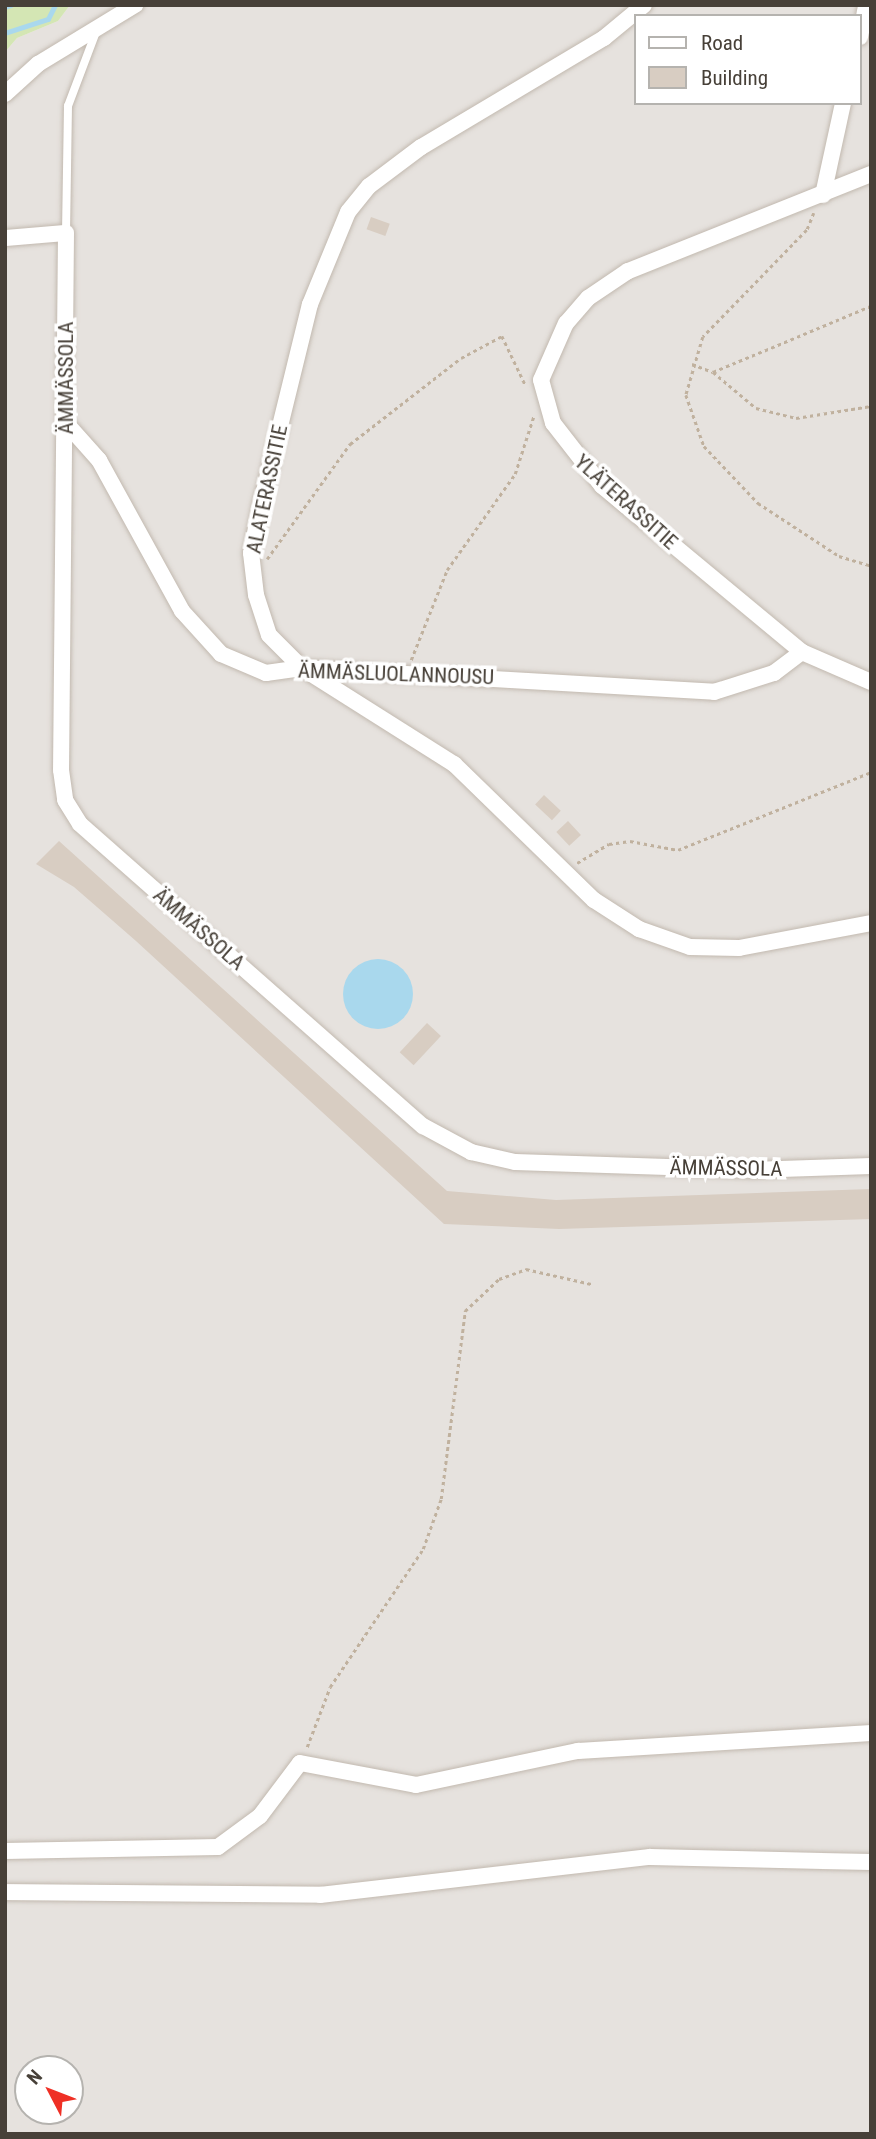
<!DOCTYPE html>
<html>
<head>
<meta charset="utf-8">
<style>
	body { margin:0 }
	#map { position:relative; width:876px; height:2139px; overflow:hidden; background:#f4f0e9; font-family:"Roboto Condensed",sans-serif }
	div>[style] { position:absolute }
	.industrial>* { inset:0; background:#e6e2de }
	.green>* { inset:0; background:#d4e6b4 }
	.water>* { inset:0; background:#a9d8ed }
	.round { border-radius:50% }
	.stream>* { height:4.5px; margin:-2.25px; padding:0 2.25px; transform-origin:2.25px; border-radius:2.25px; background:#a9d8ed }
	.building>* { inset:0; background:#d8cdc2; transform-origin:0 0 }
	.path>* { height:2.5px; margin-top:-1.25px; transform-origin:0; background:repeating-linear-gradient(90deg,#c0b19e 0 3.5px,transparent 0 7px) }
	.roads { filter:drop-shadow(0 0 2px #c2b9af) drop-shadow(0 0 2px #c2b9af) }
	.lane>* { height:8px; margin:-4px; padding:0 4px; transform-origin:4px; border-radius:4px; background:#fff }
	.street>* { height:16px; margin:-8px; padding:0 8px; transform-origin:8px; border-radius:8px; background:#fff }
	span { translate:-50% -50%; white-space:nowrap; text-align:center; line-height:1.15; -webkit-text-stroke:7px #fff; paint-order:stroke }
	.street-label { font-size:21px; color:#474038 }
	.frame { position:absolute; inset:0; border:7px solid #474038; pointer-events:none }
	.legend { position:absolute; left:634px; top:14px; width:228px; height:91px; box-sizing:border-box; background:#fff; border:2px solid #b5b3af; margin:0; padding:9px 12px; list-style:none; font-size:21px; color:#474038 }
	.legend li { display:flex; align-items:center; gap:14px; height:35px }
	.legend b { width:35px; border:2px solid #b5b3af }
	.north { position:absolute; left:14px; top:2055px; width:70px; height:70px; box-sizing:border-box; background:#fff; border:2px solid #b5b3af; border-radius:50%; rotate:312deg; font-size:19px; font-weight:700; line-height:28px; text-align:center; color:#474038 }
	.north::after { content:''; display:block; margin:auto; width:24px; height:32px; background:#ef3025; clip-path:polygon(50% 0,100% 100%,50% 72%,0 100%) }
</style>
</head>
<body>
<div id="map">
	<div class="industrial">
		<div style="clip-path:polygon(evenodd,70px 5px,871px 5px,871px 2134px,5px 2134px,5px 52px,17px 38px,58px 21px,70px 5px,636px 16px,860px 16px,860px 103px,636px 103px,636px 16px,70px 5px,28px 2069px,70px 2069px,70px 2111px,28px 2111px,28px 2069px)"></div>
	</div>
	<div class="green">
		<div style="clip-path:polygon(5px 5px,70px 5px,58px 21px,17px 38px,5px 52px)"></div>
	</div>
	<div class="water">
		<div class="round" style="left:343px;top:959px;width:70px;height:70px"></div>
	</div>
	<div class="stream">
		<div style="left:5px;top:7px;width:6px;rotate:-18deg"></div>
		<div style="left:5px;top:33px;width:45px;rotate:-18deg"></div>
		<div style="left:48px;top:19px;width:16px;rotate:-63deg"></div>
	</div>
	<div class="building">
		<div style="left:371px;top:217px;width:20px;height:13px;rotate:20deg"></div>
		<div style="left:544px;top:795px;width:23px;height:13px;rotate:43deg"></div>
		<div style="left:568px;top:821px;width:19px;height:16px;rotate:47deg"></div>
		<div style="clip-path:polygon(59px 841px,447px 1191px,556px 1200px,871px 1189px,871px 1219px,559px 1229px,444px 1224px,136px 941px,74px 887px,36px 864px)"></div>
		<div style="left:427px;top:1023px;width:19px;height:40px;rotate:43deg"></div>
	</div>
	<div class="path">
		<div style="left:814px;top:213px;width:18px;rotate:112deg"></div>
		<div style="left:807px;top:230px;width:149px;rotate:134.2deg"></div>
		<div style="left:703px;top:337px;width:60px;rotate:106.3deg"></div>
		<div style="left:686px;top:395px;width:54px;rotate:70.6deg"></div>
		<div style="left:704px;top:446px;width:79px;rotate:46.5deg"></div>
		<div style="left:758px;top:503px;width:97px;rotate:33.2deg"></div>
		<div style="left:839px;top:556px;width:34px;rotate:17deg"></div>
		<div style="left:692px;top:364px;width:22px;rotate:21deg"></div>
		<div style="left:713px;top:372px;width:171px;rotate:-22.7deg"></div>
		<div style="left:713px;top:372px;width:56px;rotate:39.9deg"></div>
		<div style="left:756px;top:408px;width:41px;rotate:14deg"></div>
		<div style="left:796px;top:418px;width:76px;rotate:-9.1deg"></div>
		<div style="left:267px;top:559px;width:142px;rotate:-54.2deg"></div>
		<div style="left:350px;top:444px;width:140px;rotate:-37.8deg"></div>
		<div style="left:461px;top:358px;width:47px;rotate:-28.2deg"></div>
		<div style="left:502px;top:336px;width:53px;rotate:64.4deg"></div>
		<div style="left:411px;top:660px;width:97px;rotate:-68.2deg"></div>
		<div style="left:447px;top:570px;width:118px;rotate:-54.7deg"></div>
		<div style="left:515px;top:474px;width:62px;rotate:-72.1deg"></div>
		<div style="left:577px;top:863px;width:37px;rotate:-31deg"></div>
		<div style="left:609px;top:844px;width:21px;rotate:-8deg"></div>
		<div style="left:630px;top:841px;width:49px;rotate:10.6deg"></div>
		<div style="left:678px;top:850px;width:208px;rotate:-22deg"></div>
		<div style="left:307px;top:1747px;width:64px;rotate:-69deg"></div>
		<div style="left:330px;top:1687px;width:166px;rotate:-56deg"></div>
		<div style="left:423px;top:1549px;width:53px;rotate:-70.2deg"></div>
		<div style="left:441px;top:1499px;width:190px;rotate:-82.7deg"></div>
		<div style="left:465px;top:1311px;width:47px;rotate:-43.3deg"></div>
		<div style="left:499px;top:1279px;width:29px;rotate:-20deg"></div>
		<div style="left:526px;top:1269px;width:67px;rotate:13deg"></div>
	</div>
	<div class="roads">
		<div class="lane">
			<div style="left:66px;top:233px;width:127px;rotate:-89.1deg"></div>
			<div style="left:68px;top:106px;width:79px;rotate:-69.3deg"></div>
		</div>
		<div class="street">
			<div style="left:644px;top:5px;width:52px;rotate:140.5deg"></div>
			<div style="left:604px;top:38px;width:213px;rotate:149.2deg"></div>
			<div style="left:421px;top:147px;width:65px;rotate:143.1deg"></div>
			<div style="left:369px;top:186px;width:33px;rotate:129deg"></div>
			<div style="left:348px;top:212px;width:100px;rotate:112.4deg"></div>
			<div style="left:310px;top:304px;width:205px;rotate:103.8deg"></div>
			<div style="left:261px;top:503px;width:51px;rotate:101.3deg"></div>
			<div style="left:251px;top:553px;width:42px;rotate:83.2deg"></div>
			<div style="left:256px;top:595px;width:42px;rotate:72deg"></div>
			<div style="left:269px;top:635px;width:47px;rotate:45deg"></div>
			<div style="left:302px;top:668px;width:180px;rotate:32.3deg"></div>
			<div style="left:454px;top:764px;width:195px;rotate:44.2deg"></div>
			<div style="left:594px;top:900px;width:54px;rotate:32.8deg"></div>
			<div style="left:639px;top:929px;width:54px;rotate:19.4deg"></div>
			<div style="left:690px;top:947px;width:49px;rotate:1.2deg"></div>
			<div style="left:739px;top:948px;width:134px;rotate:-10.7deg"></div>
			<div style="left:860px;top:37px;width:33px;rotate:-79deg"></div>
			<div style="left:5px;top:94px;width:45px;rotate:-42.3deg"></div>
			<div style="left:38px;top:64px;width:114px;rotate:-31.3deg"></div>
			<div style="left:871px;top:174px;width:262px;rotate:158.2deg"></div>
			<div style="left:628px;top:271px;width:48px;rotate:146deg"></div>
			<div style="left:588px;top:298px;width:33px;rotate:131deg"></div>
			<div style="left:566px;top:323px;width:62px;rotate:113.7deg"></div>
			<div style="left:541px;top:380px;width:45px;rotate:74.4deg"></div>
			<div style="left:553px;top:423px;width:80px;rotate:52.1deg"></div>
			<div style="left:602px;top:486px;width:260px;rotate:39.7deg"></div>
			<div style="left:802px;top:652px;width:75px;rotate:23.5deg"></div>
			<div style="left:823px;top:195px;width:94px;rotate:-77.7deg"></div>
			<div style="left:5px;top:238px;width:61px;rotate:-4.7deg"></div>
			<div style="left:66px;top:233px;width:537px;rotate:90.53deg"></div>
			<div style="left:61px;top:770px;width:30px;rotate:82deg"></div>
			<div style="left:65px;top:800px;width:28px;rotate:58deg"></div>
			<div style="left:80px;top:824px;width:457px;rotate:41.4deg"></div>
			<div style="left:423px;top:1126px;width:55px;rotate:28.4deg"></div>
			<div style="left:471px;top:1152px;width:45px;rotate:12.8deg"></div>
			<div style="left:515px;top:1162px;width:236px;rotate:1.9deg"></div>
			<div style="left:751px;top:1170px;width:120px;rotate:-1.9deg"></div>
			<div style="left:66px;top:423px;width:50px;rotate:48.3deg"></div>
			<div style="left:99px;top:460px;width:172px;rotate:61.2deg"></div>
			<div style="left:182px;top:611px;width:58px;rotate:47.8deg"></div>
			<div style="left:221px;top:654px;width:49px;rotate:22.9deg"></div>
			<div style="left:266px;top:673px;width:36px;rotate:-8deg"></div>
			<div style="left:302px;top:668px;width:413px;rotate:3.3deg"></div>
			<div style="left:714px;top:692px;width:63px;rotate:-17.6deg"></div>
			<div style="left:774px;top:673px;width:35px;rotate:-37deg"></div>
			<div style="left:5px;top:1851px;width:213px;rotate:-1.1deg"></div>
			<div style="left:218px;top:1847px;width:52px;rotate:-36.4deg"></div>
			<div style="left:260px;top:1816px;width:66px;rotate:-53deg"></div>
			<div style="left:300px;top:1763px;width:118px;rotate:10.7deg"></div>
			<div style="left:416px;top:1785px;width:166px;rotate:-11.9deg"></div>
			<div style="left:578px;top:1751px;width:294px;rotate:-3.5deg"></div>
			<div style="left:5px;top:1892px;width:315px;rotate:0.5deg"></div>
			<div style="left:320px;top:1895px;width:332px;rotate:-6.6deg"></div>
			<div style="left:650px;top:1857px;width:221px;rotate:1.3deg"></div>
		</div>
	</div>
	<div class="street-label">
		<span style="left:66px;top:378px;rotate:-90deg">ÄMMÄSSOLA</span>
		<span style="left:267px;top:489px;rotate:-78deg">ALATERASSITIE</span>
		<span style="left:626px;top:502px;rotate:42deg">YLÄTERASSITIE</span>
		<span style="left:396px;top:674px;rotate:2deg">ÄMMÄSLUOLANNOUSU</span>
		<span style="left:199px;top:929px;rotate:41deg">ÄMMÄSSOLA</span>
		<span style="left:726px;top:1168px;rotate:1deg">ÄMMÄSSOLA</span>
	</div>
	<div class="frame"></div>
	<ul class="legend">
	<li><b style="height:9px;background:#fff"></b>Road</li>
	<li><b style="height:19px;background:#d8cdc2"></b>Building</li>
	</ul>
	<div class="north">N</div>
</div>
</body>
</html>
